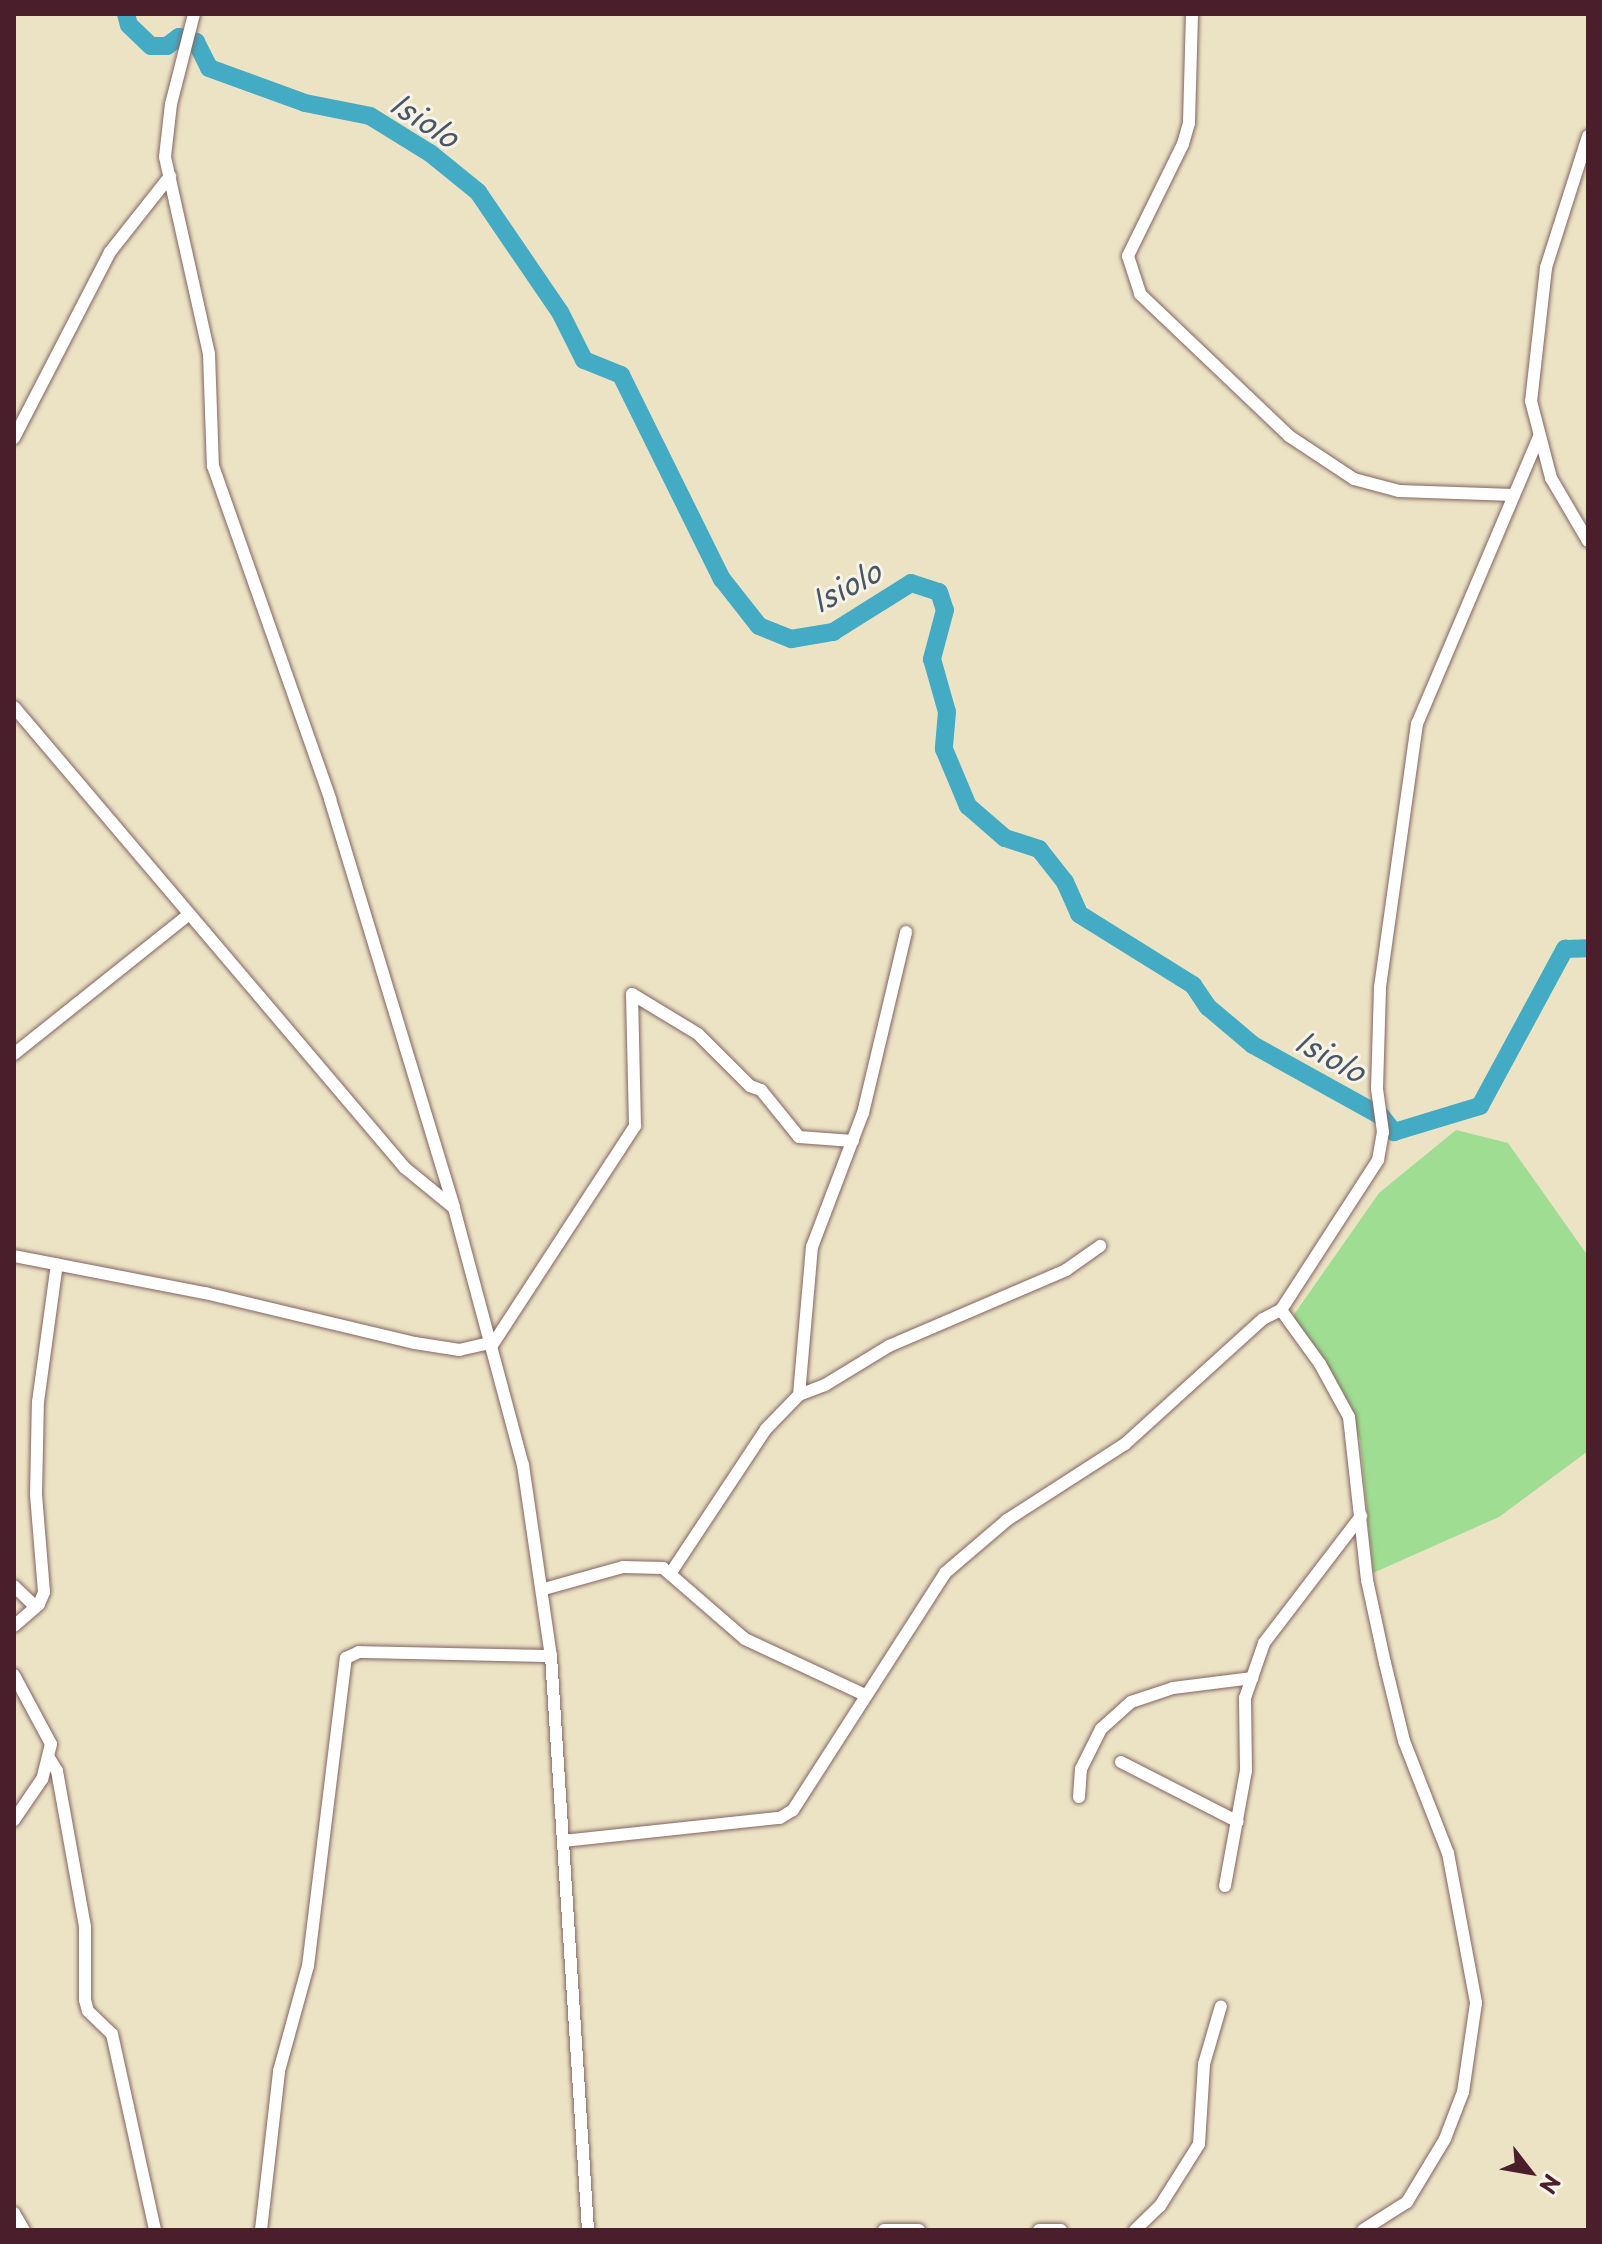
<!DOCTYPE html>
<html>
<head>
<meta charset="utf-8">
<style>
	body { margin:0 }
	#map { position:relative; width:1602px; height:2244px; overflow:hidden; background:#ece3c5; font-family:"Playpen Sans",sans-serif }
	div>[style] { position:absolute }
	.green>* { inset:0; background:#9fdd92 }
	.river>* { height:18px; margin:-9px; padding:0 9px; transform-origin:9px; border-radius:9px; background:#44abc4 }
	.roads { filter:drop-shadow(0 0 2px #836461) drop-shadow(0 0 2px #836461) }
	.street>* { height:12px; margin:-6px; padding:0 6px; transform-origin:6px; border-radius:6px; background:#fff }
	span { translate:-50% -50%; white-space:nowrap; text-align:center; line-height:1.15; -webkit-text-stroke:6px #f7f3e8; paint-order:stroke }
	.water-label { font-size:30px; color:#485768; font-style:italic }
	.frame { position:absolute; inset:0; border:16px solid #4a1f2b; pointer-events:none }
	.north { position:absolute; left:1490px; top:2132px; width:80px; height:80px; -webkit-text-stroke:6px #f7f3e8; paint-order:stroke; rotate:121deg; font-size:22px; font-weight:700; line-height:32px; text-align:center; color:#4a1f2b }
	.north::after { content:''; display:block; margin:auto; width:28px; height:36px; background:#4a1f2b; clip-path:polygon(50% 0,100% 100%,50% 72%,0 100%) }
</style>
</head>
<body>
<div id="map">
	<div class="green">
		<div style="clip-path:polygon(1456px 1130px,1508px 1143px,1588px 1256px,1588px 1451px,1499px 1517px,1373px 1573px,1360px 1439px,1293px 1316px,1379px 1193px)"></div>
	</div>
	<div class="river">
		<div style="left:126px;top:14px;width:11px;rotate:75deg"></div>
		<div style="left:129px;top:25px;width:30px;rotate:44deg"></div>
		<div style="left:151px;top:46px;width:16px"></div>
		<div style="left:167px;top:46px;width:15px;rotate:-37deg"></div>
		<div style="left:179px;top:37px;width:18px;rotate:16deg"></div>
		<div style="left:196px;top:42px;width:29px;rotate:63deg"></div>
		<div style="left:209px;top:68px;width:102px;rotate:20deg"></div>
		<div style="left:305px;top:103px;width:66px;rotate:11.3deg"></div>
		<div style="left:370px;top:116px;width:70px;rotate:31.7deg"></div>
		<div style="left:430px;top:153px;width:62px;rotate:39.1deg"></div>
		<div style="left:478px;top:192px;width:145px;rotate:55.7deg"></div>
		<div style="left:560px;top:312px;width:54px;rotate:63.4deg"></div>
		<div style="left:584px;top:360px;width:40px;rotate:22deg"></div>
		<div style="left:621px;top:375px;width:228px;rotate:63.7deg"></div>
		<div style="left:722px;top:579px;width:60px;rotate:51.8deg"></div>
		<div style="left:759px;top:626px;width:35px;rotate:22deg"></div>
		<div style="left:791px;top:639px;width:43px;rotate:-9.5deg"></div>
		<div style="left:833px;top:632px;width:92px;rotate:-32.1deg"></div>
		<div style="left:911px;top:583px;width:29px;rotate:18deg"></div>
		<div style="left:939px;top:592px;width:19px;rotate:72deg"></div>
		<div style="left:945px;top:610px;width:51px;rotate:104.9deg"></div>
		<div style="left:932px;top:659px;width:55px;rotate:74.2deg"></div>
		<div style="left:947px;top:712px;width:37px;rotate:95deg"></div>
		<div style="left:944px;top:749px;width:62px;rotate:67.2deg"></div>
		<div style="left:968px;top:806px;width:49px;rotate:40.9deg"></div>
		<div style="left:1005px;top:838px;width:36px;rotate:18deg"></div>
		<div style="left:1039px;top:849px;width:42px;rotate:51.8deg"></div>
		<div style="left:1065px;top:882px;width:35px;rotate:66deg"></div>
		<div style="left:1079px;top:914px;width:134px;rotate:31.9deg"></div>
		<div style="left:1193px;top:985px;width:27px;rotate:56deg"></div>
		<div style="left:1208px;top:1007px;width:59px;rotate:40.2deg"></div>
		<div style="left:1253px;top:1045px;width:146px;rotate:29deg"></div>
		<div style="left:1381px;top:1116px;width:21px;rotate:51deg"></div>
		<div style="left:1394px;top:1132px;width:90px;rotate:-16.8deg"></div>
		<div style="left:1480px;top:1106px;width:179px;rotate:-61.6deg"></div>
		<div style="left:1565px;top:949px;width:23px;rotate:-2deg"></div>
	</div>
	<div class="roads">
		<div class="street">
			<div style="left:194px;top:14px;width:93px;rotate:104.3deg"></div>
			<div style="left:171px;top:104px;width:53px;rotate:96.5deg"></div>
			<div style="left:165px;top:157px;width:202px;rotate:77.4deg"></div>
			<div style="left:209px;top:354px;width:112px;rotate:88deg"></div>
			<div style="left:213px;top:466px;width:353px;rotate:70.6deg"></div>
			<div style="left:330px;top:799px;width:427px;rotate:73.1deg"></div>
			<div style="left:454px;top:1208px;width:266px;rotate:75deg"></div>
			<div style="left:523px;top:1465px;width:193px;rotate:81.7deg"></div>
			<div style="left:551px;top:1656px;width:575px;rotate:86.31deg"></div>
			<div style="left:1192px;top:14px;width:109px;rotate:91.6deg"></div>
			<div style="left:1189px;top:123px;width:22px;rotate:106deg"></div>
			<div style="left:1183px;top:144px;width:125px;rotate:116.2deg"></div>
			<div style="left:1128px;top:256px;width:40px;rotate:72deg"></div>
			<div style="left:1140px;top:294px;width:206px;rotate:43.6deg"></div>
			<div style="left:1289px;top:436px;width:78px;rotate:33.5deg"></div>
			<div style="left:1354px;top:479px;width:47px;rotate:14.9deg"></div>
			<div style="left:1399px;top:491px;width:115px;rotate:2deg"></div>
			<div style="left:1588px;top:136px;width:139px;rotate:107.7deg"></div>
			<div style="left:1546px;top:268px;width:134px;rotate:96.4deg"></div>
			<div style="left:1531px;top:401px;width:80px;rotate:75.4deg"></div>
			<div style="left:1551px;top:478px;width:73px;rotate:59.6deg"></div>
			<div style="left:14px;top:438px;width:209px;rotate:-62.7deg"></div>
			<div style="left:110px;top:252px;width:97px;rotate:-51.7deg"></div>
			<div style="left:14px;top:707px;width:604px;rotate:49.7deg"></div>
			<div style="left:405px;top:1168px;width:63px;rotate:39.2deg"></div>
			<div style="left:14px;top:1054px;width:221px;rotate:-38.6deg"></div>
			<div style="left:14px;top:1256px;width:195px;rotate:11deg"></div>
			<div style="left:205px;top:1293px;width:216px;rotate:13.4deg"></div>
			<div style="left:415px;top:1343px;width:45px;rotate:9deg"></div>
			<div style="left:459px;top:1350px;width:32px;rotate:-13deg"></div>
			<div style="left:1281px;top:1310px;width:67px;rotate:54.2deg"></div>
			<div style="left:1320px;top:1364px;width:60px;rotate:61.3deg"></div>
			<div style="left:1349px;top:1417px;width:164px;rotate:83.7deg"></div>
			<div style="left:1367px;top:1580px;width:85px;rotate:77.8deg"></div>
			<div style="left:1385px;top:1663px;width:80px;rotate:76.3deg"></div>
			<div style="left:1404px;top:1741px;width:120px;rotate:68.6deg"></div>
			<div style="left:1448px;top:1853px;width:153px;rotate:79.4deg"></div>
			<div style="left:1476px;top:2003px;width:90px;rotate:98.3deg"></div>
			<div style="left:1463px;top:2092px;width:50px;rotate:111deg"></div>
			<div style="left:1445px;top:2139px;width:74px;rotate:121.1deg"></div>
			<div style="left:1407px;top:2202px;width:52px;rotate:147.5deg"></div>
			<div style="left:491px;top:1347px;width:264px;rotate:-56.9deg"></div>
			<div style="left:635px;top:1126px;width:132px;rotate:-91.3deg"></div>
			<div style="left:632px;top:994px;width:77px;rotate:31.2deg"></div>
			<div style="left:698px;top:1034px;width:74px;rotate:45deg"></div>
			<div style="left:750px;top:1086px;width:12px;rotate:20deg"></div>
			<div style="left:761px;top:1090px;width:60px;rotate:51deg"></div>
			<div style="left:799px;top:1137px;width:54px;rotate:4.2deg"></div>
			<div style="left:799px;top:1395px;width:149px;rotate:-85deg"></div>
			<div style="left:812px;top:1247px;width:143px;rotate:-69.2deg"></div>
			<div style="left:863px;top:1113px;width:186px;rotate:-76.6deg"></div>
			<div style="left:672px;top:1571px;width:170px;rotate:-56.5deg"></div>
			<div style="left:766px;top:1429px;width:47px;rotate:-45.9deg"></div>
			<div style="left:799px;top:1395px;width:28px;rotate:-21deg"></div>
			<div style="left:825px;top:1385px;width:75px;rotate:-31.4deg"></div>
			<div style="left:889px;top:1346px;width:193px;rotate:-23.2deg"></div>
			<div style="left:1066px;top:1270px;width:42px;rotate:-35.2deg"></div>
			<div style="left:14px;top:1586px;width:29px;rotate:44deg"></div>
			<div style="left:544px;top:1589px;width:82px;rotate:-15.6deg"></div>
			<div style="left:623px;top:1567px;width:40px;rotate:1.4deg"></div>
			<div style="left:663px;top:1568px;width:108px;rotate:40.9deg"></div>
			<div style="left:745px;top:1639px;width:130px;rotate:25deg"></div>
			<div style="left:14px;top:1626px;width:33px;rotate:-41deg"></div>
			<div style="left:39px;top:1604px;width:13px;rotate:-67deg"></div>
			<div style="left:44px;top:1592px;width:98px;rotate:-94.7deg"></div>
			<div style="left:36px;top:1494px;width:92px;rotate:-88.8deg"></div>
			<div style="left:38px;top:1402px;width:139px;rotate:-82.2deg"></div>
			<div style="left:14px;top:1675px;width:78px;rotate:61.8deg"></div>
			<div style="left:51px;top:1744px;width:36px;rotate:104deg"></div>
			<div style="left:42px;top:1779px;width:50px;rotate:124.3deg"></div>
			<div style="left:49px;top:1758px;width:15px;rotate:58deg"></div>
			<div style="left:57px;top:1771px;width:158px;rotate:79.8deg"></div>
			<div style="left:85px;top:1927px;width:73px;rotate:90deg"></div>
			<div style="left:85px;top:2000px;width:11px;rotate:75deg"></div>
			<div style="left:88px;top:2011px;width:33px;rotate:44deg"></div>
			<div style="left:112px;top:2034px;width:201px;rotate:77.6deg"></div>
			<div style="left:1121px;top:1762px;width:131px;rotate:27.1deg"></div>
			<div style="left:1079px;top:1797px;width:28px;rotate:-86deg"></div>
			<div style="left:1081px;top:1769px;width:45px;rotate:-63.4deg"></div>
			<div style="left:1101px;top:1729px;width:40px;rotate:-42deg"></div>
			<div style="left:1131px;top:1702px;width:44px;rotate:-18.4deg"></div>
			<div style="left:1173px;top:1688px;width:80px;rotate:-7.2deg"></div>
			<div style="left:563px;top:1841px;width:218px;rotate:-6.1deg"></div>
			<div style="left:780px;top:1818px;width:15px;rotate:-32deg"></div>
			<div style="left:793px;top:1810px;width:282px;rotate:-57.3deg"></div>
			<div style="left:945px;top:1573px;width:82px;rotate:-40.5deg"></div>
			<div style="left:1007px;top:1520px;width:140px;rotate:-32.8deg"></div>
			<div style="left:1125px;top:1444px;width:186px;rotate:-42.2deg"></div>
			<div style="left:1263px;top:1319px;width:20px;rotate:-27deg"></div>
			<div style="left:1281px;top:1310px;width:179px;rotate:-57.1deg"></div>
			<div style="left:1378px;top:1160px;width:28px;rotate:-80deg"></div>
			<div style="left:1383px;top:1132px;width:43px;rotate:-97.9deg"></div>
			<div style="left:1377px;top:1089px;width:102px;rotate:-88.3deg"></div>
			<div style="left:1380px;top:987px;width:266px;rotate:-82deg"></div>
			<div style="left:1417px;top:724px;width:312px;rotate:-67deg"></div>
			<div style="left:1225px;top:1886px;width:117px;rotate:-79.7deg"></div>
			<div style="left:1246px;top:1771px;width:73px;rotate:-90.8deg"></div>
			<div style="left:1245px;top:1698px;width:58px;rotate:-70.9deg"></div>
			<div style="left:1264px;top:1643px;width:160px;rotate:-52.6deg"></div>
			<div style="left:14px;top:2213px;width:20px;rotate:60deg"></div>
			<div style="left:261px;top:2230px;width:160px;rotate:-83.5deg"></div>
			<div style="left:279px;top:2071px;width:109px;rotate:-74.6deg"></div>
			<div style="left:308px;top:1966px;width:310px;rotate:-83deg"></div>
			<div style="left:346px;top:1658px;width:14px;rotate:-25deg"></div>
			<div style="left:359px;top:1652px;width:192px;rotate:1.2deg"></div>
			<div style="left:884px;top:2230px;width:35px"></div>
			<div style="left:1039px;top:2230px;width:22px"></div>
			<div style="left:1135px;top:2230px;width:35px;rotate:-44deg"></div>
			<div style="left:1160px;top:2206px;width:73px;rotate:-57.8deg"></div>
			<div style="left:1199px;top:2144px;width:80px;rotate:-86.4deg"></div>
			<div style="left:1204px;top:2064px;width:60px;rotate:-73.7deg"></div>
		</div>
	</div>
	<div class="water-label">
		<span style="left:425px;top:120px;rotate:33deg">Isiolo</span>
		<span style="left:846px;top:586px;rotate:-28deg">Isiolo</span>
		<span style="left:1331px;top:1056px;rotate:29deg">Isiolo</span>
	</div>
	<div class="frame"></div>
	<div class="north">N</div>
</div>
</body>
</html>
